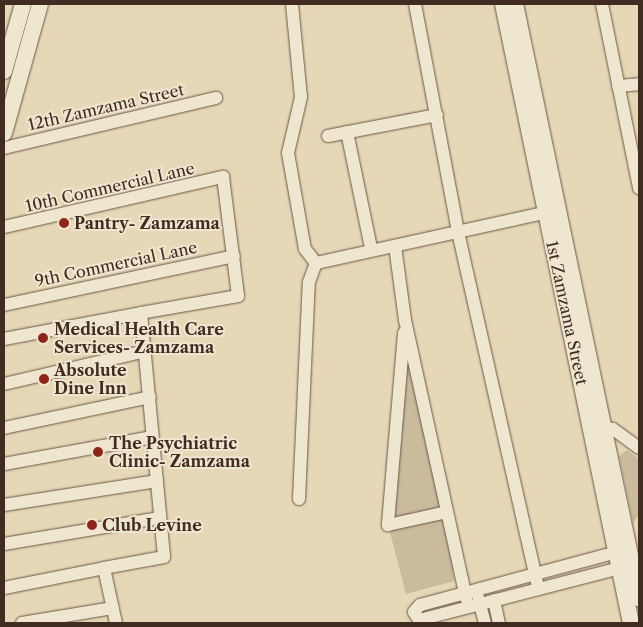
<!DOCTYPE html>
<html>
<head>
<meta charset="utf-8">
<style>
	body { margin:0 }
	#map { position:relative; width:643px; height:627px; overflow:hidden; background:#e6d8b6; font-family:"Libre Caslon Text",serif }
	div>[style] { position:absolute }
	.green>* { inset:0; background:#cabb9d }
	.roads { filter:drop-shadow(0 0 1px #6b5646) drop-shadow(0 0 1px #6b5646) }
	.street>* { height:12px; margin:-6px; padding:0 6px; transform-origin:6px; border-radius:6px; background:#efe6d0 }
	.secondary>* { height:16px; margin:-8px; padding:0 8px; transform-origin:8px; border-radius:8px; background:#efe6d0 }
	.dots>* { width:14px; height:14px; translate:-50% -50%; box-sizing:border-box; border:2px solid #efe6d0; border-radius:50% }
	span { translate:-50% -50%; white-space:nowrap; text-align:center; line-height:1.15; -webkit-text-stroke:4px #efe6d0; paint-order:stroke }
	.street-label { font-size:16px; color:#422b21 }
	.poi-label { font-size:16px; color:#422b21; font-weight:700 }
	.left { translate:0 -50%; text-align:left }
	.frame { position:absolute; inset:0; border:5px solid #422b21; pointer-events:none }
</style>
</head>
<body>
<div id="map">
	<div class="green">
		<div style="clip-path:polygon(405px 320px,447px 512px,454px 581px,406px 594px,388px 525px)"></div>
		<div style="clip-path:polygon(627px 450px,639px 459px,639px 515px,633px 523px,619px 456px)"></div>
	</div>
	<div class="roads">
		<div class="street">
			<div style="left:292px;top:4px;width:93px;rotate:84.5deg"></div>
			<div style="left:301px;top:97px;width:57px;rotate:103.1deg"></div>
			<div style="left:288px;top:153px;width:97px;rotate:80deg"></div>
			<div style="left:305px;top:249px;width:18px;rotate:52deg"></div>
			<div style="left:415px;top:4px;width:232px;rotate:79.3deg"></div>
			<div style="left:458px;top:232px;width:365px;rotate:77.3deg"></div>
			<div style="left:602px;top:4px;width:188px;rotate:78.6deg"></div>
			<div style="left:618px;top:86px;width:21px;rotate:-5deg"></div>
			<div style="left:347px;top:132px;width:118px;rotate:78.3deg"></div>
			<div style="left:328px;top:136px;width:111px;rotate:-10.9deg"></div>
			<div style="left:4px;top:148px;width:218px;rotate:-13.3deg"></div>
			<div style="left:4px;top:227px;width:225px;rotate:-12.9deg"></div>
			<div style="left:223px;top:177px;width:120px;rotate:82.8deg"></div>
			<div style="left:238px;top:296px;width:98px;rotate:170.1deg"></div>
			<div style="left:141px;top:313px;width:245px;rotate:84.6deg"></div>
			<div style="left:164px;top:557px;width:61px;rotate:169.6deg"></div>
			<div style="left:104px;top:568px;width:56px;rotate:77.7deg"></div>
			<div style="left:395px;top:246px;width:75px;rotate:82.3deg"></div>
			<div style="left:405px;top:320px;width:285px;rotate:77.6deg"></div>
			<div style="left:4px;top:305px;width:235px;rotate:-12deg"></div>
			<div style="left:404px;top:333px;width:193px;rotate:94.8deg"></div>
			<div style="left:388px;top:525px;width:60px;rotate:-12.4deg"></div>
			<div style="left:4px;top:339px;width:139px;rotate:-10.7deg"></div>
			<div style="left:4px;top:384px;width:146px;rotate:-13.1deg"></div>
			<div style="left:596px;top:427px;width:17px;rotate:7deg"></div>
			<div style="left:613px;top:429px;width:32px;rotate:36deg"></div>
			<div style="left:4px;top:428px;width:149px;rotate:-12deg"></div>
			<div style="left:4px;top:464px;width:151px;rotate:-10.3deg"></div>
			<div style="left:299px;top:499px;width:217px;rotate:-87.4deg"></div>
			<div style="left:309px;top:282px;width:20px;rotate:-70deg"></div>
			<div style="left:316px;top:263px;width:237px;rotate:-12.4deg"></div>
			<div style="left:4px;top:505px;width:155px;rotate:-8.9deg"></div>
			<div style="left:4px;top:544px;width:158px;rotate:-9.5deg"></div>
			<div style="left:617px;top:552px;width:204px;rotate:164.9deg"></div>
			<div style="left:420px;top:605px;width:9px;rotate:131deg"></div>
			<div style="left:414px;top:612px;width:9px;rotate:58deg"></div>
			<div style="left:419px;top:620px;width:208px;rotate:-14.5deg"></div>
			<div style="left:4px;top:588px;width:102px;rotate:-11.3deg"></div>
			<div style="left:478px;top:597px;width:27px;rotate:75deg"></div>
			<div style="left:494px;top:600px;width:24px;rotate:78deg"></div>
			<div style="left:22px;top:623px;width:92px;rotate:-9.4deg"></div>
		</div>
		<div class="secondary">
			<div style="left:503px;top:4px;width:632px;rotate:78.32deg"></div>
			<div style="left:515px;top:4px;width:607px;rotate:78.21deg"></div>
			<div style="left:4px;top:71px;width:70px;rotate:-74.2deg"></div>
			<div style="left:4px;top:133px;width:134px;rotate:-74.4deg"></div>
		</div>
	</div>
	<div class="dots">
		<div style="left:64px;top:223px;background:#8f2418"></div>
		<div style="left:43px;top:338px;background:#8f2418"></div>
		<div style="left:44px;top:379px;background:#8f2418"></div>
		<div style="left:98px;top:452px;background:#8f2418"></div>
		<div style="left:92px;top:525px;background:#8f2418"></div>
	</div>
	<div class="street-label">
		<span style="left:106px;top:107px;rotate:-13deg">12th Zamzama Street</span>
		<span style="left:110px;top:187px;rotate:-13deg">10th Commercial Lane</span>
		<span style="left:116px;top:264px;rotate:-12deg">9th Commercial Lane</span>
		<span style="left:567px;top:313px;rotate:78deg">1st Zamzama Street</span>
	</div>
	<div class="poi-label">
		<span class="left" style="left:74px;top:223px">Pantry- Zamzama</span>
		<span class="left" style="left:54px;top:338px">Medical Health Care<br>Services- Zamzama</span>
		<span class="left" style="left:54px;top:379px">Absolute<br>Dine Inn</span>
		<span class="left" style="left:109px;top:452px">The Psychiatric<br>Clinic- Zamzama</span>
		<span class="left" style="left:102px;top:525px">Club Levine</span>
	</div>
	<div class="frame"></div>
</div>
</body>
</html>
